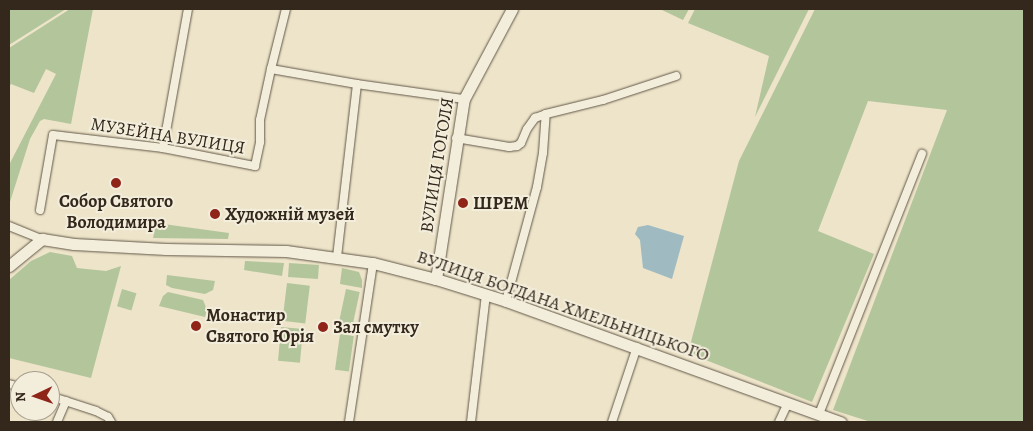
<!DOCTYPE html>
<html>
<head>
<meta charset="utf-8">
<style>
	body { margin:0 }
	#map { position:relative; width:1033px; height:431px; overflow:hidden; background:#ede4c9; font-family:Alegreya,serif }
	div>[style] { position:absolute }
	.green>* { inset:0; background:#b3c59b; transform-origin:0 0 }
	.water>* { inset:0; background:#9fbbc1 }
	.roads { filter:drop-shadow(0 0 1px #625747) drop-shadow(0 0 1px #625747) }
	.minor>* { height:8px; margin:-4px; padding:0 4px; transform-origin:4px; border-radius:4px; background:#f3eddc }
	.secondary>* { height:11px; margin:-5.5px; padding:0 5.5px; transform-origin:5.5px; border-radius:5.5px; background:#f3eddc }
	.dots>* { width:14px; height:14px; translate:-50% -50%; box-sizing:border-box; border:2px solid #f3eddc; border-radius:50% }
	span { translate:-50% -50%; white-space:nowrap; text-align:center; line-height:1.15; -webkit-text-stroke:4px #f3eddc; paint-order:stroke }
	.street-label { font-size:18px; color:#34281c }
	.poi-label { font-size:18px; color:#34281c; font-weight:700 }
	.left { translate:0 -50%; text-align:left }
	.frame { position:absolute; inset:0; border:10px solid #34281c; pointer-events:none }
	.north { position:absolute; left:10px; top:371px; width:50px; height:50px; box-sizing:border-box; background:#f3eddc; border:1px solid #a79e8f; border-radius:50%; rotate:267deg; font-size:14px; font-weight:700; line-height:20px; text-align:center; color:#34281c }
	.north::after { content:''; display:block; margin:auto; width:18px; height:22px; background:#8f2418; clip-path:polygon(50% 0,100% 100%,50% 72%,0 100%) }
</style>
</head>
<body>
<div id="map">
	<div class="green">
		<div style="clip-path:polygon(9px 9px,66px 9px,9px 45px)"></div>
		<div style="clip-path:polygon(70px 9px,93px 9px,71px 124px,44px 119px,40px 121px,30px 139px,9px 205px,9px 165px,56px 74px,46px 69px,34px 93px,11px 84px,9px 87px,9px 48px)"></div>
		<div style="clip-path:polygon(660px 9px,689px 9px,683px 20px)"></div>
		<div style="clip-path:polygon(695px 9px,809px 9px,755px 117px,769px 56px,688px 23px)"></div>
		<div style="clip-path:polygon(815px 9px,1024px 9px,1024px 422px,871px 422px,833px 410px,947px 110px,868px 101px,818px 231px,874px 254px,812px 402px,688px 353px,739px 161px)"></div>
		<div style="clip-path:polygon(156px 223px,229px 233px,228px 239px,153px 238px)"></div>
		<div style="clip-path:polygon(50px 252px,72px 256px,77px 268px,106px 271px,121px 266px,91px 378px,9px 358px,9px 280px,31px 261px)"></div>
		<div style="clip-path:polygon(245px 261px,284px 263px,282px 276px,244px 270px)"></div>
		<div style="left:289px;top:263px;width:30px;height:14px;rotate:4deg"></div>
		<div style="clip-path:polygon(342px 268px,359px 272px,362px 280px,362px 288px,340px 284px)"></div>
		<div style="clip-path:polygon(167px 275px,215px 281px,213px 290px,205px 294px,172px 288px,166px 285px)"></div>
		<div style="left:287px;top:283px;width:23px;height:38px;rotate:7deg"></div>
		<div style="left:122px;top:289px;width:15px;height:18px;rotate:16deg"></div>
		<div style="left:346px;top:289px;width:14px;height:40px;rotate:12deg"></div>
		<div style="clip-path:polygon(168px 292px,203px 300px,207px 310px,205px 317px,159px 306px,163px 296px)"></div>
		<div style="left:281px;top:327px;width:22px;height:34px;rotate:5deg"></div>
		<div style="left:340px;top:334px;width:14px;height:36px;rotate:8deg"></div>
	</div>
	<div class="water">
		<div style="clip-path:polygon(648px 225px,684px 236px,672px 279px,643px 268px,640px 240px,635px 234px,638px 227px)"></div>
	</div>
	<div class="roads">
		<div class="minor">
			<div style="left:271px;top:69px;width:62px;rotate:-76deg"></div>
			<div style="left:456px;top:138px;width:54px;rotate:9.6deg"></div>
			<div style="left:509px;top:147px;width:8px;rotate:-7deg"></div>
			<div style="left:517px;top:146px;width:5px;rotate:-37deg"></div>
			<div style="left:521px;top:143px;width:15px;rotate:-67deg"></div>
			<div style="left:527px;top:129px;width:14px;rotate:-54deg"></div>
			<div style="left:535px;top:118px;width:12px;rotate:-20deg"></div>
			<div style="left:163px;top:148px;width:141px;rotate:-79.8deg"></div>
			<div style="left:40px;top:210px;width:76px;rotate:-80.2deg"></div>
			<div style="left:53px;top:135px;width:111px;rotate:6.7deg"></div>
			<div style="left:163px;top:148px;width:94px;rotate:11.1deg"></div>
			<div style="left:255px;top:166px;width:25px;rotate:-78deg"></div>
			<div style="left:260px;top:142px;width:22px;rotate:-90deg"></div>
			<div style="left:260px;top:120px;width:52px;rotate:-77.8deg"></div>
			<div style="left:271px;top:69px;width:87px;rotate:9.9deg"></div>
			<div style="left:9px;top:226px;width:35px;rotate:22deg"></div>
			<div style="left:337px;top:257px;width:174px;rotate:-83.4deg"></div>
			<div style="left:357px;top:84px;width:108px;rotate:8deg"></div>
			<div style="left:506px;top:301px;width:118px;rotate:-74.8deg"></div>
			<div style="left:537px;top:187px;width:35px;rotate:-80deg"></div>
			<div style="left:543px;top:153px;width:39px;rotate:-86deg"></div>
			<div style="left:546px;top:114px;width:59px;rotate:-13.8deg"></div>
			<div style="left:603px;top:100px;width:77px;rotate:-18.2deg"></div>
			<div style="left:9px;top:384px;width:11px;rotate:15deg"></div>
			<div style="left:50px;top:396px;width:48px;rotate:18.1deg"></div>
			<div style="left:96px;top:411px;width:13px;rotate:27deg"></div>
			<div style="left:108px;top:417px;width:6px;rotate:59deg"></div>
			<div style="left:819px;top:414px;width:280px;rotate:-68.4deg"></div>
			<div style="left:57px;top:422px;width:23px;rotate:-67deg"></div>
			<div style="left:349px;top:422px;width:161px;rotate:-81.4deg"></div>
			<div style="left:471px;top:422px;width:128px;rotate:-83.3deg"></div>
			<div style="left:612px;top:422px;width:79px;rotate:-71.6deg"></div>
			<div style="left:779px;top:422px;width:21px;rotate:-65deg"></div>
		</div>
		<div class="secondary">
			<div style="left:9px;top:266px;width:43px;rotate:-39.3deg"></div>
			<div style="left:42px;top:239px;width:32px;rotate:9deg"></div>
			<div style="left:74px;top:244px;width:92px;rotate:3.1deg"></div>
			<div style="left:166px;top:249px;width:120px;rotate:1deg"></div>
			<div style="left:286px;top:251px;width:88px;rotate:7.9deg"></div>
			<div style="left:373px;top:263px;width:65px;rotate:14.3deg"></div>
			<div style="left:436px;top:279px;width:73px;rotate:17.4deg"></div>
			<div style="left:506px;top:301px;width:356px;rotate:19.9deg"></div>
			<div style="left:436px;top:279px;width:182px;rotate:-81.2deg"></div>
			<div style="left:464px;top:99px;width:102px;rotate:-61.9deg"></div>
		</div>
	</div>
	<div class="dots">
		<div style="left:116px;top:183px;background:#8f2418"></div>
		<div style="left:463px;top:203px;background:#8f2418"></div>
		<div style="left:215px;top:214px;background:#8f2418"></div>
		<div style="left:196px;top:326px;background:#8f2418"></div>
		<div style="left:323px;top:327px;background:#8f2418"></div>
	</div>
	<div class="street-label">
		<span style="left:168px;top:136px;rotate:9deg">МУЗЕЙНА ВУЛИЦЯ</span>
		<span style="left:437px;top:165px;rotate:-81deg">ВУЛИЦЯ ГОГОЛЯ</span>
		<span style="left:563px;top:306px;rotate:19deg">ВУЛИЦЯ БОГДАНА ХМЕЛЬНИЦЬКОГО</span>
	</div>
	<div class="poi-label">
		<span style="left:116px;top:212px">Собор Святого<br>Володимира</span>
		<span class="left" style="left:473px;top:203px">ШРЕМ</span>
		<span class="left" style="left:225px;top:214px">Художній музей</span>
		<span class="left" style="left:206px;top:326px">Монастир<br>Святого Юрія</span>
		<span class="left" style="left:333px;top:327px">Зал смутку</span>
	</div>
	<div class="frame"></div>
	<div class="north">N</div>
</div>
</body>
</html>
